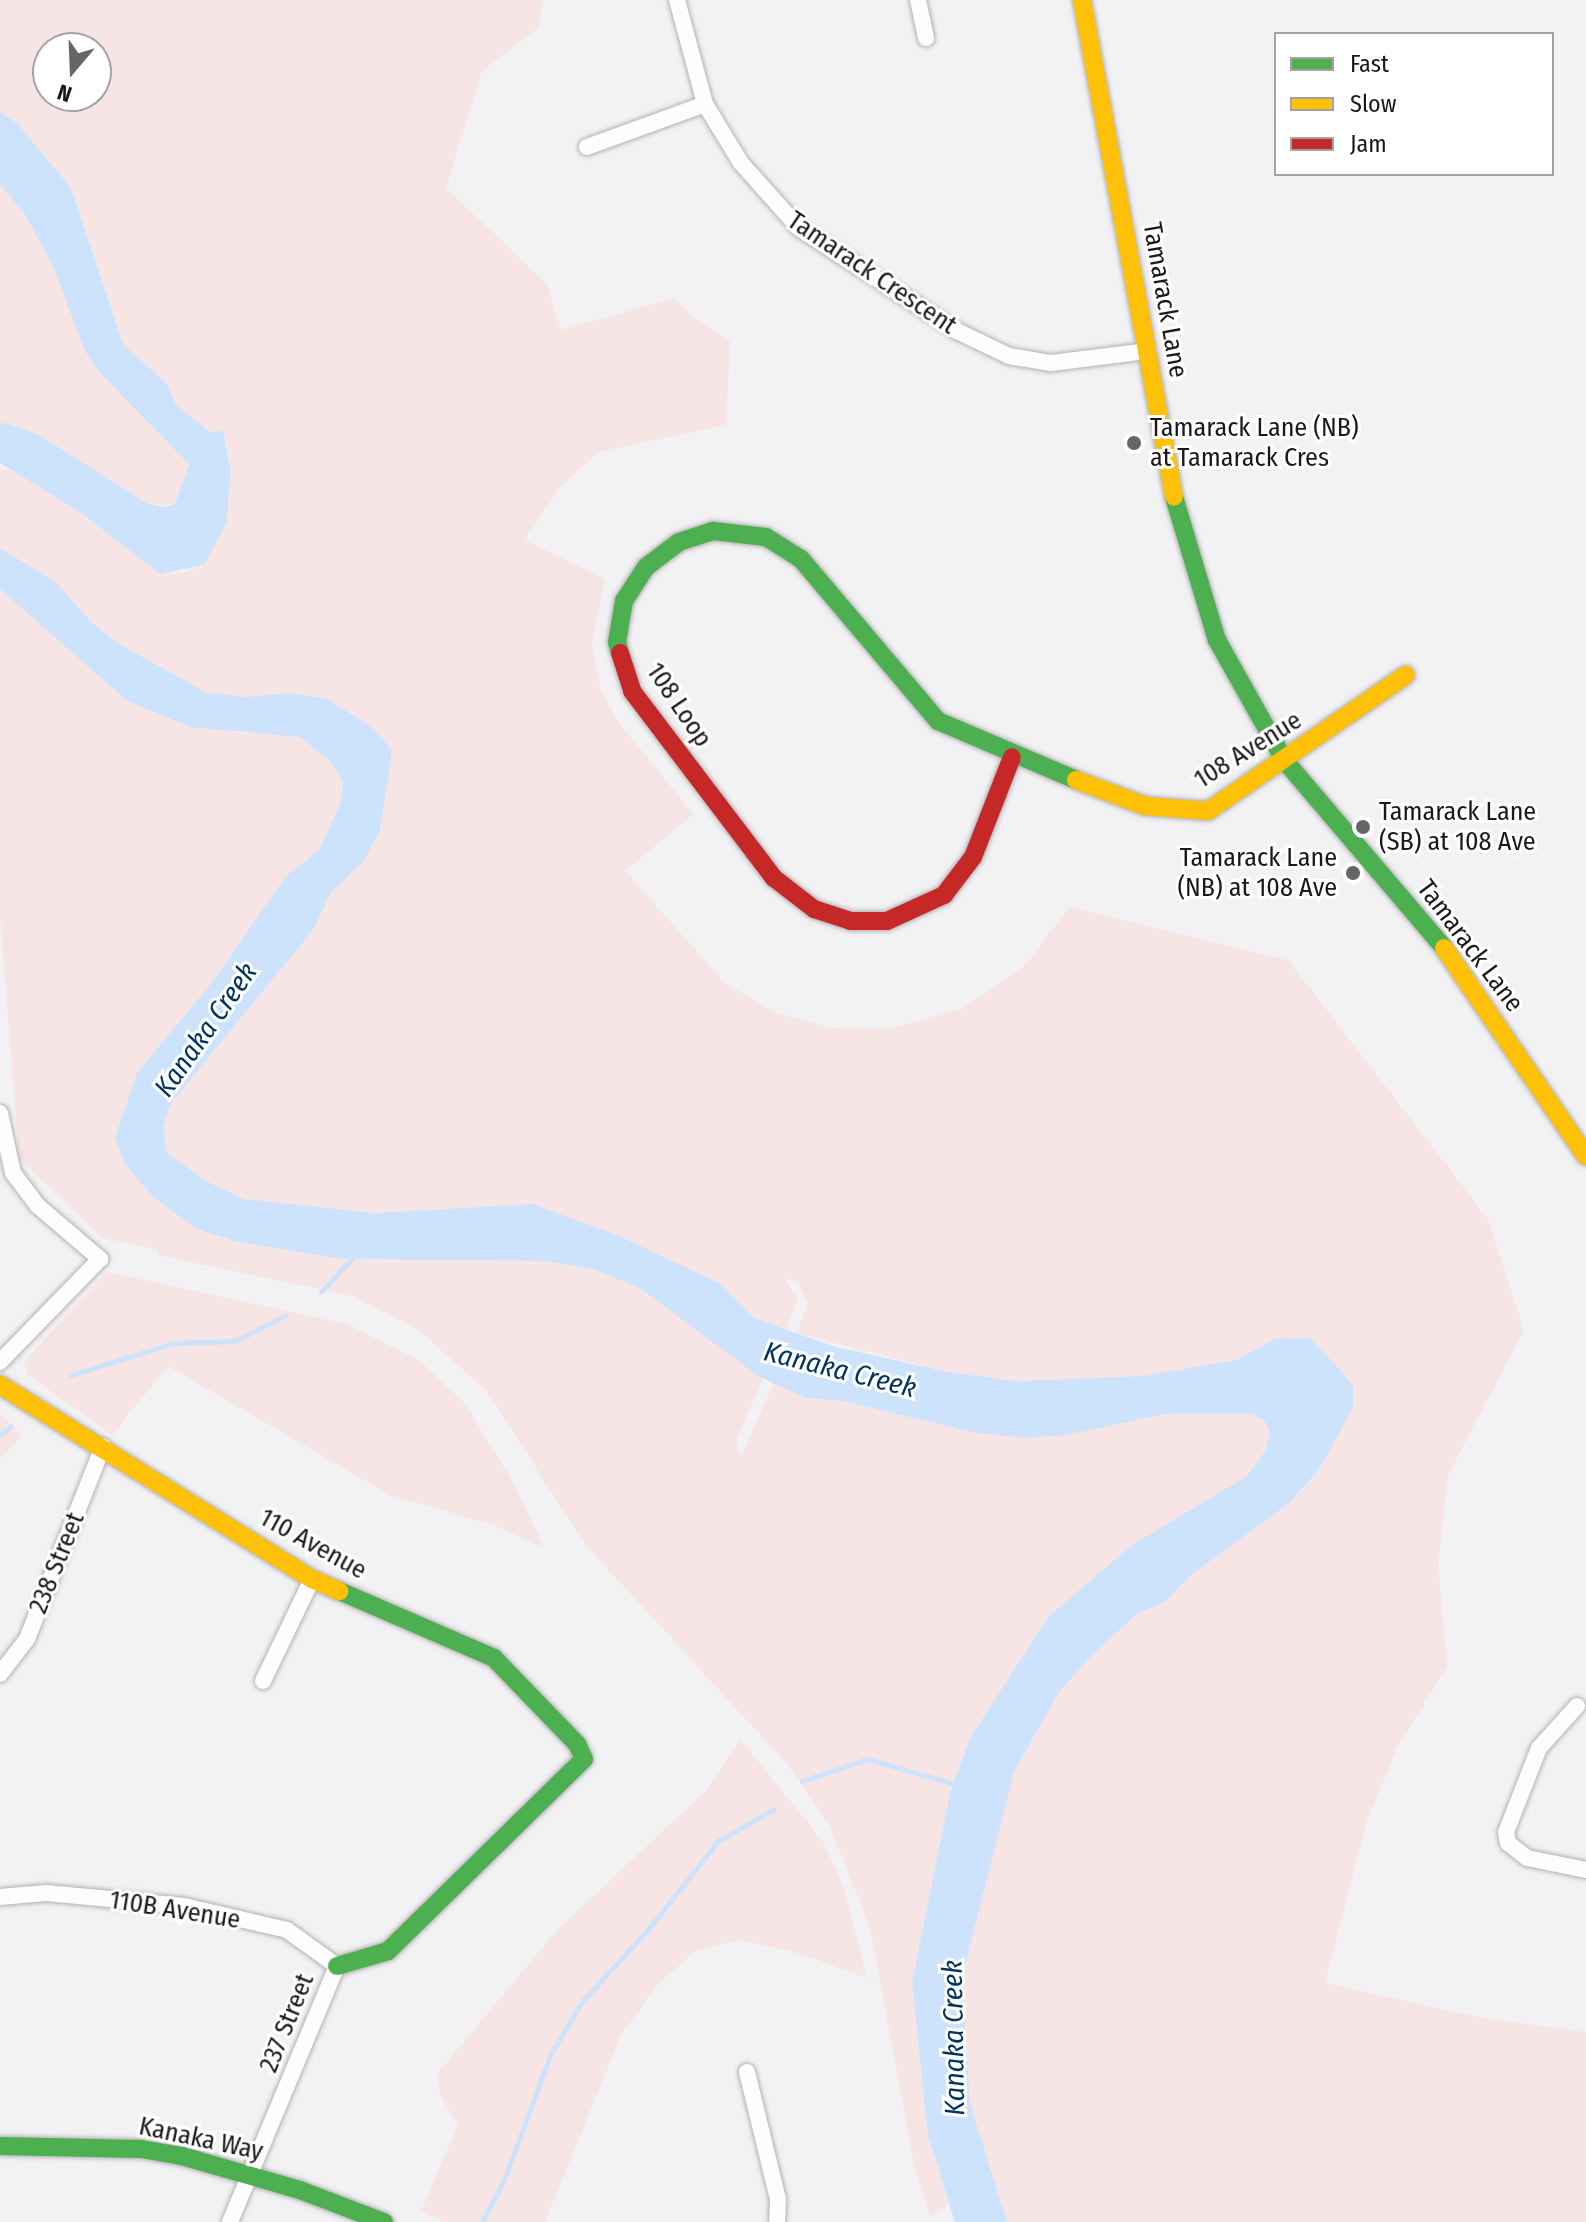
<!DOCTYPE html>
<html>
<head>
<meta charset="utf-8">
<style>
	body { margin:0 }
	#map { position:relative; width:1586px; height:2222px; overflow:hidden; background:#f2f1f3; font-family:"Fira Sans Condensed",sans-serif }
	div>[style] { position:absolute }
	.green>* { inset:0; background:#f6e5e4 }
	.water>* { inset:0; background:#cce3fb }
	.stream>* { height:5px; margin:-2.5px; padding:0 2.5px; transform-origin:2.5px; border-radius:2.5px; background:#cce3fb }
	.roads { filter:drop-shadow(0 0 2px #b3b2b4) drop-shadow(0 0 2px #b3b2b4) }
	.street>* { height:16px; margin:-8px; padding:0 8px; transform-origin:8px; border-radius:8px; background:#fdfdfd }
	.fast>* { height:18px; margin:-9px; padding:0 9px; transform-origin:9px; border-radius:9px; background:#4caf50 }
	.slow>* { height:18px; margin:-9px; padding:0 9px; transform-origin:9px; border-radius:9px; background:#ffc107 }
	.jam>* { height:18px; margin:-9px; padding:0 9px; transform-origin:9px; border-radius:9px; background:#c62828 }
	.dots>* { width:22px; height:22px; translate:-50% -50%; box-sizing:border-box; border:4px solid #fff; border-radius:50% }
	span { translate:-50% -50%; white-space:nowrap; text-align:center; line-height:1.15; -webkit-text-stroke:6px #fff; paint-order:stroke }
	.street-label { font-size:26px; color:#1a181a }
	.poi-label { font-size:26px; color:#1a181a }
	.left { translate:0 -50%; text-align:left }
	.right { translate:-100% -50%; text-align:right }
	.water-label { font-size:28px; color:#00345d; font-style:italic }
	.legend { position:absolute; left:1274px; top:32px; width:280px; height:144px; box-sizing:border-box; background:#fff; border:2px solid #a3a3a3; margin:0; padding:10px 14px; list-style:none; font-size:24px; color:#1a181a }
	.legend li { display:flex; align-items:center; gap:16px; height:40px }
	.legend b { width:40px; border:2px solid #a3a3a3 }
	.north { position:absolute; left:32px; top:32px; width:80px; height:80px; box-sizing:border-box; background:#fff; border:2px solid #a3a3a3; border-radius:50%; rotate:199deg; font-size:22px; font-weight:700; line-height:32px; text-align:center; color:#1a181a }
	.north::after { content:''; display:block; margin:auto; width:28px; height:36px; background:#666466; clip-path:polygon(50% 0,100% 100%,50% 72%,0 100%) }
</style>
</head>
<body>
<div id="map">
	<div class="green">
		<div style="clip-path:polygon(evenodd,0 0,543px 0,538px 28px,482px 71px,446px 188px,547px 284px,561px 330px,674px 298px,694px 318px,730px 341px,726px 425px,598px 452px,561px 486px,525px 540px,605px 579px,592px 643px,601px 691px,617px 720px,693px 814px,625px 871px,724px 982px,774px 1012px,830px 1028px,888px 1029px,962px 1009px,1026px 965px,1069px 907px,1288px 960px,1488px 1219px,1524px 1330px,1448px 1475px,1438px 1564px,1447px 1666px,1397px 1748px,1367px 1820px,1325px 1983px,1482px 2018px,1586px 2032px,1586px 2222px,1007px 2222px,970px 2103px,962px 1978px,1014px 1771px,1059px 1691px,1094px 1653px,1137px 1614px,1166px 1601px,1191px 1575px,1289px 1503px,1318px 1472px,1330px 1448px,1274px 1339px,1237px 1360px,1144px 1376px,1015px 1381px,948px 1372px,796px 1333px,808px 1303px,797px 1281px,784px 1279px,798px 1298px,786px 1329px,754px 1318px,721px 1284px,617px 1235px,533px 1204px,374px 1213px,244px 1199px,206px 1181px,167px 1153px,163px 1128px,171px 1103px,313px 930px,331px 892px,363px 862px,380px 831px,391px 750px,291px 693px,246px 697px,205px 692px,119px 644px,91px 622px,57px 583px,0 548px,0 469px,15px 472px,80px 512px,160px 574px,184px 573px,204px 565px,230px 459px,223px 431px,212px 433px,176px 405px,167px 384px,123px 344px,71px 188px,17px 123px,0 112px,0 0,48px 48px,96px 48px,96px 96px,48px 96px,48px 48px)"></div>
		<div style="clip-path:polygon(0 185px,25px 214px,54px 269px,98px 371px,189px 464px,175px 504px,150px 505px,39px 435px,0 423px)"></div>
		<div style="clip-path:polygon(0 589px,126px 700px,238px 733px,276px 732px,300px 737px,330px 761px,343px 783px,340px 804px,319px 850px,286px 876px,213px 981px,137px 1073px,115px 1136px,124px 1163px,153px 1197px,197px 1229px,234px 1241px,340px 1259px,547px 1261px,596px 1270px,641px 1289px,763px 1378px,736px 1441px,741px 1457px,774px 1383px,805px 1398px,843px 1401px,972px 1432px,1164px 1414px,1252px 1414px,1264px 1420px,1270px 1432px,1266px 1450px,1247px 1476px,1132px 1545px,1049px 1616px,970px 1738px,950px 1793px,912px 1982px,928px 2136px,949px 2205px,930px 2217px,914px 2164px,870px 1927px,829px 1824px,788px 1765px,584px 1543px,487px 1391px,416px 1328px,352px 1296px,157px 1255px,158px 1250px,102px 1238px,19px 1157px,0 915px)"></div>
		<div style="clip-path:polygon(108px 1272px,347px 1324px,420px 1361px,464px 1403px,509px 1475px,545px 1548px,493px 1525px,390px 1495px,168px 1366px,112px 1435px,27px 1374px,24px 1361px)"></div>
		<div style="clip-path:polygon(0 1413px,22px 1435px,0 1459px)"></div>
		<div style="clip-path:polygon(740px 1739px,823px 1842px,844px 1888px,867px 1978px,794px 1952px,739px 1940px,697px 1950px,657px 1985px,620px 2037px,545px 2222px,443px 2222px,421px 2211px,458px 2125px,440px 2095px,437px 2074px,559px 1928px,708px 1789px)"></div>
	</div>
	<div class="water">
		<div style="clip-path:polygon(0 112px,17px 123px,71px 188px,123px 344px,167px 384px,176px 405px,212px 433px,223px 430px,231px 471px,226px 524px,204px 565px,160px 574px,80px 512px,0 463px,0 423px,8px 424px,39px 435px,150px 505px,165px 507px,175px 504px,189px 464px,98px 371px,84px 349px,54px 269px,25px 214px,0 185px)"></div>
		<div style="clip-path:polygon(0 548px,57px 583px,91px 622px,119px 644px,205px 692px,246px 697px,291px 693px,327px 699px,372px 727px,392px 750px,380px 831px,363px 862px,331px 892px,313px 930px,171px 1103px,163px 1128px,167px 1153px,206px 1181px,244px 1199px,374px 1213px,533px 1204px,617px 1235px,721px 1284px,754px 1318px,832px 1346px,948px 1372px,1015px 1381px,1143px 1376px,1237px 1360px,1274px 1339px,1311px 1338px,1353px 1385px,1353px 1408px,1318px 1471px,1289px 1503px,1191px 1575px,1166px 1601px,1137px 1614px,1094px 1653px,1059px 1692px,1014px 1771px,962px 1978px,970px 2103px,1007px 2222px,955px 2222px,928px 2136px,912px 1982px,950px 1793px,970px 1738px,1049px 1616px,1132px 1545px,1247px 1476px,1266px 1450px,1270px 1432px,1264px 1420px,1252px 1414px,1164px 1414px,1066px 1435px,1024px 1438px,972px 1432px,843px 1401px,805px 1398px,758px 1376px,641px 1289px,596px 1270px,547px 1261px,340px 1259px,234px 1241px,197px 1229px,153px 1197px,124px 1163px,115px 1137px,137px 1073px,213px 981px,286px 876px,319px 850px,340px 804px,343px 783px,330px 761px,300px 737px,190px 727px,126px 700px,0 589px)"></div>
	</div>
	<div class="stream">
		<div style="left:321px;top:1292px;width:50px;rotate:-47.4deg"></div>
		<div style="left:71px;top:1375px;width:108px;rotate:-17.3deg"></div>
		<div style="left:174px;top:1343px;width:61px;rotate:-1.9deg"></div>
		<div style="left:235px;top:1341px;width:57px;rotate:-27deg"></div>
		<div style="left:0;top:1435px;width:14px;rotate:-39deg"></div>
		<div style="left:802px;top:1781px;width:69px;rotate:-18.7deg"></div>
		<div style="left:867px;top:1759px;width:95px;rotate:15.9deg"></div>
		<div style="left:482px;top:2222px;width:47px;rotate:-62.4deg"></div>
		<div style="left:504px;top:2180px;width:135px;rotate:-69.7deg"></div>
		<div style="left:551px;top:2053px;width:58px;rotate:-59deg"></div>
		<div style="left:581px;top:2003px;width:103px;rotate:-47.8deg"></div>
		<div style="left:650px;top:1927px;width:110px;rotate:-51.7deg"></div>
		<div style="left:718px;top:1841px;width:64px;rotate:-29.7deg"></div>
	</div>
	<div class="roads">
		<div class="street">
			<div style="left:677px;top:0;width:108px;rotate:74.9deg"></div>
			<div style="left:705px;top:104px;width:69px;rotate:58.6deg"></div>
			<div style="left:741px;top:163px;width:87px;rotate:48.3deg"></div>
			<div style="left:799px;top:228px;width:189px;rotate:33.1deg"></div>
			<div style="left:957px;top:331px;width:58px;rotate:25.7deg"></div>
			<div style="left:1009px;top:356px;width:43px;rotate:9.5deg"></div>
			<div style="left:1051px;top:363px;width:98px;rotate:-7.1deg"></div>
			<div style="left:918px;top:0;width:39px;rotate:78deg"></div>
			<div style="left:587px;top:147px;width:126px;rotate:-20deg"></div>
			<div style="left:0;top:1113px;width:61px;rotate:77.8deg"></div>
			<div style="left:13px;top:1173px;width:41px;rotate:52.9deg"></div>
			<div style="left:38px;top:1206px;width:82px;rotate:40.5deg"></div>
			<div style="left:100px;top:1259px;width:144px;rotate:134.2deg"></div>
			<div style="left:0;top:1674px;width:44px;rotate:-52.4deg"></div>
			<div style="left:27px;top:1639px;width:207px;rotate:-68.5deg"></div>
			<div style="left:263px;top:1681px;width:113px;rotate:-64.3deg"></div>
			<div style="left:1577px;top:1706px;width:57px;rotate:132.1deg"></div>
			<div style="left:1539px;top:1748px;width:90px;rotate:111.4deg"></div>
			<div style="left:1506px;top:1832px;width:11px;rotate:80deg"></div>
			<div style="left:1508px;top:1843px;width:24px;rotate:38deg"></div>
			<div style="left:1527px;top:1858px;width:60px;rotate:11.5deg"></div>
			<div style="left:0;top:1897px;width:46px;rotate:-5deg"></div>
			<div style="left:46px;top:1893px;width:139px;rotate:5.4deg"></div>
			<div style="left:184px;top:1906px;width:106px;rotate:13.1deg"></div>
			<div style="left:287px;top:1930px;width:62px;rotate:35.8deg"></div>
			<div style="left:337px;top:1966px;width:277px;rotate:112.7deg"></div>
			<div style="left:747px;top:2072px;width:131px;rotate:76.3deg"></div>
			<div style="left:778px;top:2199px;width:23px;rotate:92deg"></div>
		</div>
		<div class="fast">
			<div style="left:1174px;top:497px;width:149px;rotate:73.3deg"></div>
			<div style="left:1217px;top:640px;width:139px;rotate:60.7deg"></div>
			<div style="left:1285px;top:761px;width:245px;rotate:49.6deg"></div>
			<div style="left:620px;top:653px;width:11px;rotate:-105deg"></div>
			<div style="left:617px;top:642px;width:42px;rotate:-80.3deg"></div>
			<div style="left:624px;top:601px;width:40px;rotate:-57.1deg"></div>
			<div style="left:646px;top:567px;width:41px;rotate:-37.1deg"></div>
			<div style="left:679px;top:542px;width:36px;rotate:-18deg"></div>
			<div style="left:713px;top:531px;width:53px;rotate:6.5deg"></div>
			<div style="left:766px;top:537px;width:41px;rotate:32.2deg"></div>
			<div style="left:801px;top:559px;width:212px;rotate:49.8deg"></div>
			<div style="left:938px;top:721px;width:150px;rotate:23.1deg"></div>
			<div style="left:337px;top:1966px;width:53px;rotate:-16.4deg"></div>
			<div style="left:388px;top:1951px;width:274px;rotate:-44.4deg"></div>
			<div style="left:584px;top:1759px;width:17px;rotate:-115deg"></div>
			<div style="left:577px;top:1744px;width:120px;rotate:-134deg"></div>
			<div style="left:494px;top:1658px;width:169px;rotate:-156.6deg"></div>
			<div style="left:0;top:2146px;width:141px;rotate:1.2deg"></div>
			<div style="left:141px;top:2149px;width:42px;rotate:9.7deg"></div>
			<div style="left:182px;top:2156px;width:123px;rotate:16.1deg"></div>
			<div style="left:300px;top:2190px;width:90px;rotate:20.9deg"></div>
		</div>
		<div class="slow">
			<div style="left:1082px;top:0;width:505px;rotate:79.51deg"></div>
			<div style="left:1076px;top:780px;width:74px;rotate:20.6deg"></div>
			<div style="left:1145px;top:806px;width:63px;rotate:4.5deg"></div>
			<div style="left:1208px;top:811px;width:240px;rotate:-34.5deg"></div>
			<div style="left:1444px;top:948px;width:252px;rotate:55.7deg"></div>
			<div style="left:0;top:1385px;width:367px;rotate:31.9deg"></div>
			<div style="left:312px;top:1579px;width:30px;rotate:24deg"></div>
		</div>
		<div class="jam">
			<div style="left:620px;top:653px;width:40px;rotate:72deg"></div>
			<div style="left:632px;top:691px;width:235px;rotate:52.8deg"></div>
			<div style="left:774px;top:878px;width:51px;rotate:37.8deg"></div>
			<div style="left:814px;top:909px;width:38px;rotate:18deg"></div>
			<div style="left:850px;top:921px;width:37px"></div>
			<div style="left:887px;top:921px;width:63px;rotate:-24.5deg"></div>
			<div style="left:944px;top:895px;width:48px;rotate:-52.7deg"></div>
			<div style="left:973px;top:857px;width:107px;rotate:-68.7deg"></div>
		</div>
	</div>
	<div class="dots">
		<div style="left:1134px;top:443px;background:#666466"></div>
		<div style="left:1363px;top:827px;background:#666466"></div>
		<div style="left:1353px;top:873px;background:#666466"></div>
	</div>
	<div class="street-label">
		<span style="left:872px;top:273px;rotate:34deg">Tamarack Crescent</span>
		<span style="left:1165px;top:300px;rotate:80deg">Tamarack Lane</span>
		<span style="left:679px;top:705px;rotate:56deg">108 Loop</span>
		<span style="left:1248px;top:750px;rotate:-32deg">108 Avenue</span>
		<span style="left:1470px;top:946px;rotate:53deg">Tamarack Lane</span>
		<span style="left:313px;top:1544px;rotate:29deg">110 Avenue</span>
		<span style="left:57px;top:1563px;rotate:-68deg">238 Street</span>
		<span style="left:175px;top:1910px;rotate:9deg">110B Avenue</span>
		<span style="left:287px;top:2023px;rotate:-68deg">237 Street</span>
		<span style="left:201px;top:2139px;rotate:12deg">Kanaka Way</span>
	</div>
	<div class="poi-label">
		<span class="left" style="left:1150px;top:443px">Tamarack Lane (NB)<br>at Tamarack Cres</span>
		<span class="left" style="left:1379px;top:827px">Tamarack Lane<br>(SB) at 108 Ave</span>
		<span class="right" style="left:1337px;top:873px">Tamarack Lane<br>(NB) at 108 Ave</span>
	</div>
	<div class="water-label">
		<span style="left:206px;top:1030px;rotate:-55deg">Kanaka Creek</span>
		<span style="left:840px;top:1370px;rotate:14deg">Kanaka Creek</span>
		<span style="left:954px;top:2038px;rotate:-91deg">Kanaka Creek</span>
	</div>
	<ul class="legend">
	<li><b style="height:10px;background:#4caf50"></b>Fast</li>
	<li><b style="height:10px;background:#ffc107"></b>Slow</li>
	<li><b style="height:10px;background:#c62828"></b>Jam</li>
	</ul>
	<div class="north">N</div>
</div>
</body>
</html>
